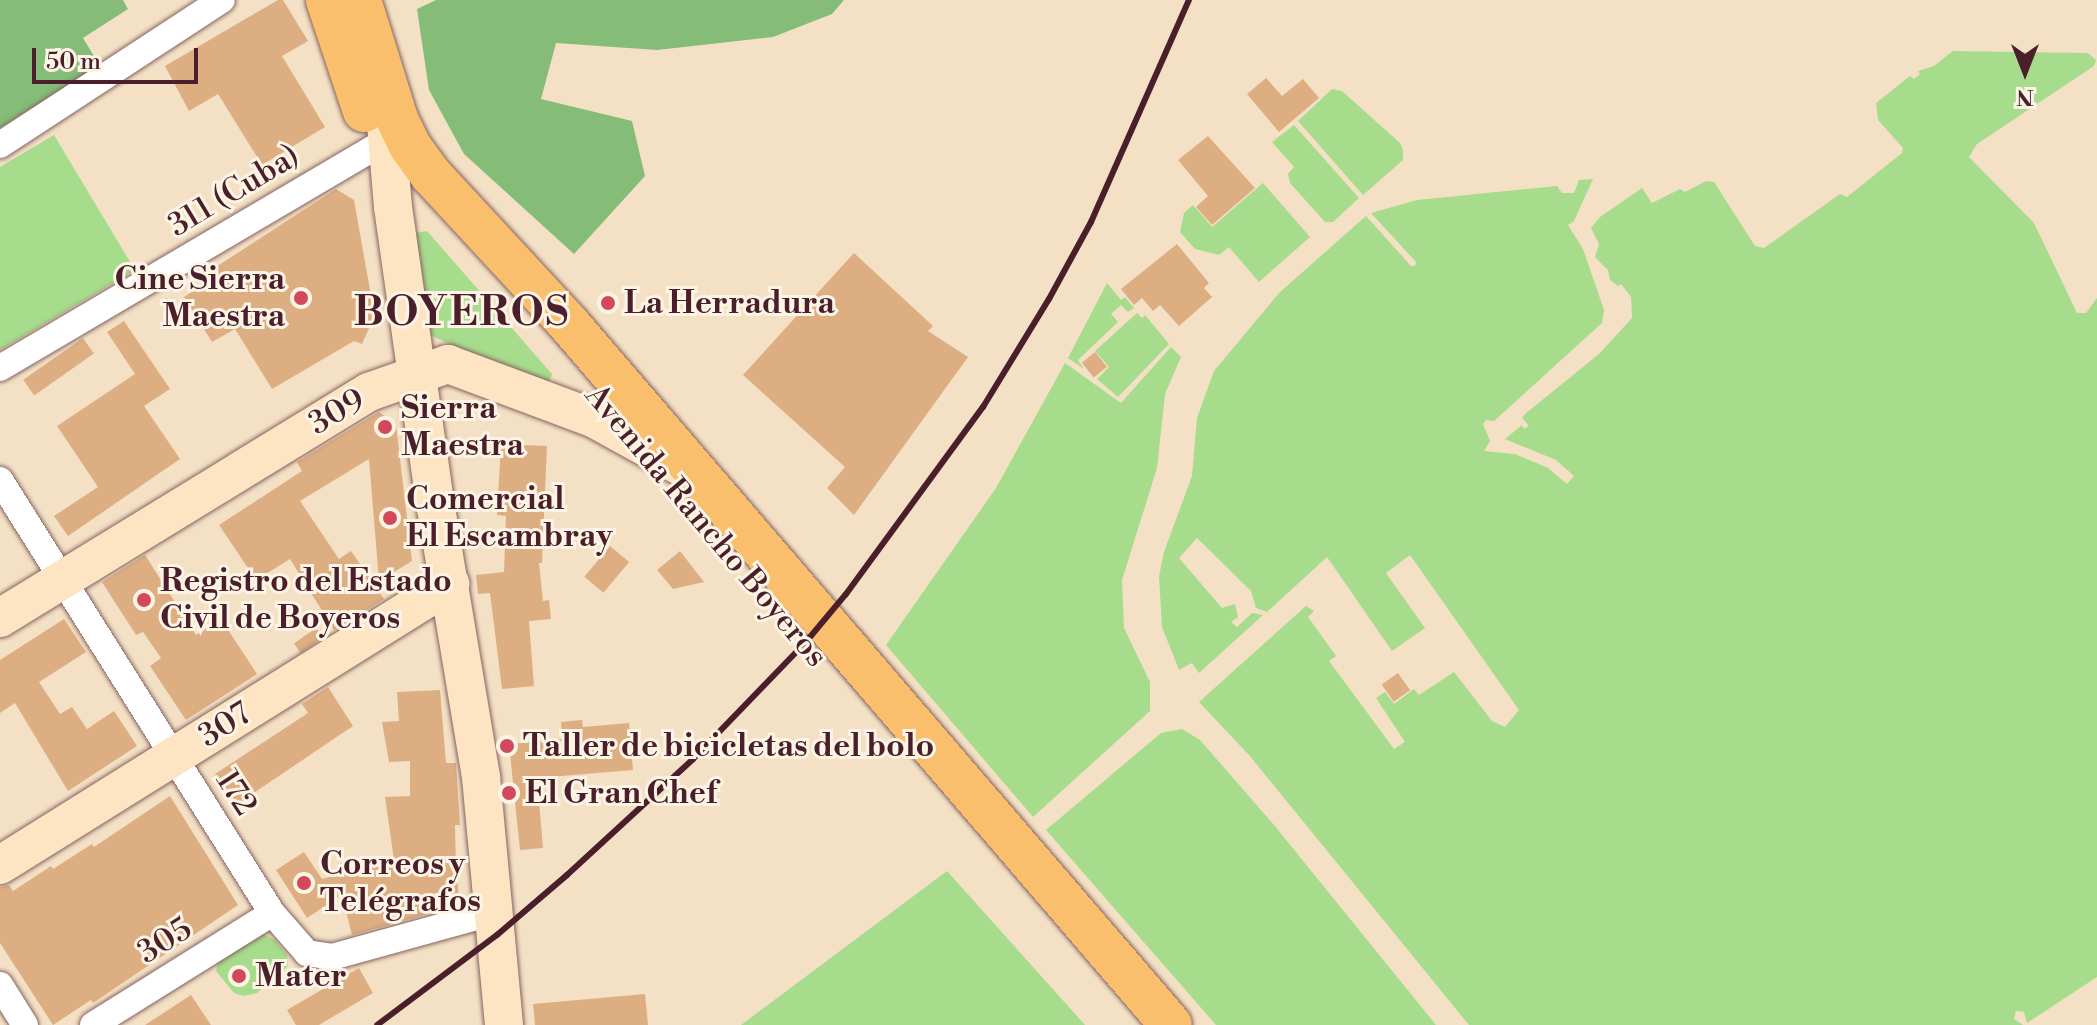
<!DOCTYPE html>
<html>
<head>
<meta charset="utf-8">
<style>
	body { margin:0 }
	#map { position:relative; width:2097px; height:1025px; overflow:hidden; background:#f4e1c5; font-family:"Libre Bodoni",serif }
	div>[style] { position:absolute }
	.green>* { inset:0; background:#a6dc8c }
	.forest>* { inset:0; background:#84bc78 }
	.building>* { inset:0; background:#deae83; transform-origin:0 0 }
	.roads { filter:drop-shadow(0 0 2px #866361) drop-shadow(0 0 2px #866361) }
	.street>* { height:26px; margin:-13px; padding:0 13px; transform-origin:13px; border-radius:13px; background:#fff }
	.secondary>* { height:38px; margin:-19px; padding:0 19px; transform-origin:19px; border-radius:19px; background:#fde5c4 }
	.primary>* { height:42px; margin:-21px; padding:0 21px; transform-origin:21px; border-radius:21px; background:#f9bf6c }
	.rail>* { height:6px; margin:-3px; padding:0 3px; transform-origin:3px; border-radius:3px; background:#4a1f2b }
	.dots>* { width:22px; height:22px; translate:-50% -50%; box-sizing:border-box; border:4px solid #fcf5e5; border-radius:50% }
	span { translate:-50% -50%; white-space:nowrap; text-align:center; line-height:1.15; -webkit-text-stroke:6px #fcf5e5; paint-order:stroke }
	.street-label { font-size:32px; color:#4a1f2b }
	.poi-label { font-size:32px; color:#4a1f2b; font-weight:700 }
	.right { translate:-100% -50%; text-align:right }
	.left { translate:0 -50%; text-align:left }
	.district-label { font-size:40px; color:#4a1f2b; font-weight:700; letter-spacing:2px }
	.north { position:absolute; left:1985px; top:32px; width:80px; height:80px; -webkit-text-stroke:6px #fcf5e5; paint-order:stroke; rotate:180deg; font-size:22px; font-weight:700; line-height:32px; text-align:center; color:#4a1f2b }
	.north::after { content:''; display:block; margin:auto; width:28px; height:36px; background:#4a1f2b; clip-path:polygon(50% 0,100% 100%,50% 72%,0 100%) }
	.scale { position:absolute; left:32px; top:48px; width:166px; height:36px; box-sizing:border-box; border:4px solid #4a1f2b; border-top:0; padding-left:10px; font-size:24px; line-height:28px; white-space:nowrap; color:#4a1f2b; -webkit-text-stroke:6px #fcf5e5; paint-order:stroke }
</style>
</head>
<body>
<div id="map">
	<div class="green">
		<div style="clip-path:polygon(1953px 51px,2088px 53px,2096px 60px,2094px 66px,1977px 144px,1969px 157px,2034px 223px,2077px 313px,2086px 313px,2097px 298px,2097px 977px,2027px 1023px,2024px 1012px,2016px 1011px,2014px 1019px,2023px 1025px,1469px 1025px,1249px 755px,1199px 702px,1306px 606px,1314px 611px,1308px 617px,1336px 656px,1329px 661px,1394px 749px,1405px 742px,1376px 698px,1385px 692px,1394px 704px,1414px 689px,1419px 695px,1454px 672px,1492px 721px,1505px 727px,1519px 710px,1410px 555px,1386px 573px,1425px 628px,1392px 651px,1327px 557px,1267px 612px,1256px 608px,1251px 591px,1197px 538px,1179px 558px,1222px 608px,1235px 604px,1238px 617px,1231px 622px,1237px 627px,1252px 613px,1263px 615px,1199px 673px,1192px 663px,1179px 670px,1162px 627px,1159px 576px,1164px 552px,1192px 476px,1197px 418px,1214px 371px,1279px 293px,1366px 216px,1411px 266px,1415px 266px,1416px 262px,1371px 213px,1417px 200px,1557px 186px,1562px 193px,1574px 193px,1579px 180px,1593px 179px,1574px 221px,1568px 225px,1583px 249px,1604px 310px,1602px 323px,1494px 421px,1486px 420px,1483px 424px,1490px 441px,1484px 451px,1515px 454px,1548px 468px,1567px 484px,1574px 476px,1556px 460px,1505px 439px,1522px 425px,1524px 429px,1529px 426px,1522px 418px,1525px 414px,1599px 354px,1632px 318px,1631px 297px,1621px 284px,1618px 286px,1610px 280px,1608px 270px,1595px 257px,1599px 244px,1591px 228px,1600px 217px,1642px 188px,1652px 203px,1680px 189px,1685px 192px,1706px 181px,1714px 182px,1755px 246px,1764px 248px,1840px 194px,1847px 197px,1902px 153px,1903px 148px,1878px 120px,1876px 103px,1910px 76px,1914px 79px,1920px 74px,1918px 71px,1934px 66px)"></div>
		<div style="clip-path:polygon(1332px 89px,1342px 91px,1400px 143px,1403px 150px,1403px 160px,1363px 195px,1298px 121px)"></div>
		<div style="clip-path:polygon(1294px 125px,1359px 198px,1333px 222px,1325px 222px,1290px 183px,1288px 174px,1294px 167px,1272px 142px)"></div>
		<div style="clip-path:polygon(54px 135px,135px 270px,0 350px,0 167px)"></div>
		<div style="clip-path:polygon(1263px 183px,1310px 237px,1259px 282px,1229px 247px,1219px 255px,1195px 249px,1180px 232px,1184px 213px,1193px 205px,1212px 227px)"></div>
		<div style="clip-path:polygon(427px 231px,552px 374px,549px 382px,540px 386px,428px 334px,415px 233px)"></div>
		<div style="clip-path:polygon(1107px 283px,1121px 300px,1125px 297px,1134px 308px,1128px 312px,1121px 305px,1111px 314px,1118px 322px,1078px 360px,1084px 369px,1068px 358px)"></div>
		<div style="clip-path:polygon(1137px 313px,1142px 318px,1145px 315px,1169px 344px,1118px 397px,1097px 379px,1109px 367px,1095px 351px)"></div>
		<div style="clip-path:polygon(1171px 347px,1181px 357px,1165px 394px,1157px 468px,1122px 580px,1124px 628px,1150px 682px,1150px 711px,1033px 817px,886px 645px,996px 488px,1065px 363px,1121px 403px)"></div>
		<div style="clip-path:polygon(1182px 729px,1200px 740px,1274px 825px,1436px 1025px,1216px 1025px,1046px 830px,1161px 733px)"></div>
		<div style="clip-path:polygon(947px 871px,1085px 1025px,741px 1025px)"></div>
		<div style="clip-path:polygon(259px 932px,275px 940px,287px 955px,288px 966px,257px 993px,244px 996px,234px 993px,216px 971px,219px 959px)"></div>
	</div>
	<div class="forest">
		<div style="clip-path:polygon(0 0,123px 0,128px 9px,83px 38px,100px 66px,0 128px)"></div>
		<div style="clip-path:polygon(436px 0,844px 0,832px 14px,773px 37px,657px 50px,556px 43px,541px 99px,632px 121px,645px 176px,574px 254px,464px 154px,429px 90px,417px 9px)"></div>
	</div>
	<div class="building">
		<div style="clip-path:polygon(278px 0,283px 0,308px 41px,282px 56px,325px 127px,262px 165px,218px 94px,189px 111px,165px 66px)"></div>
		<div style="clip-path:polygon(1266px 78px,1282px 96px,1303px 79px,1319px 98px,1279px 132px,1247px 94px)"></div>
		<div style="clip-path:polygon(1208px 136px,1255px 188px,1212px 225px,1196px 207px,1208px 196px,1178px 160px)"></div>
		<div style="clip-path:polygon(336px 189px,354px 200px,372px 301px,379px 306px,362px 344px,354px 341px,272px 389px,235px 329px,212px 342px,184px 297px,206px 283px,202px 276px)"></div>
		<div style="clip-path:polygon(1177px 244px,1209px 283px,1204px 288px,1212px 297px,1179px 326px,1160px 305px,1153px 311px,1142px 298px,1134px 305px,1121px 289px)"></div>
		<div style="clip-path:polygon(854px 253px,933px 326px,928px 331px,968px 357px,854px 515px,827px 488px,845px 467px,743px 375px)"></div>
		<div style="clip-path:polygon(124px 321px,170px 389px,144px 406px,180px 459px,68px 536px,54px 516px,98px 487px,57px 426px,135px 374px,107px 332px)"></div>
		<div style="left:83px;top:338px;width:19px;height:73px;rotate:55deg"></div>
		<div style="left:1095px;top:352px;width:19px;height:17px;rotate:51deg"></div>
		<div style="clip-path:polygon(379px 412px,396px 424px,412px 561px,379px 581px,369px 459px,300px 501px,339px 559px,351px 551px,384px 599px,334px 630px,290px 559px,256px 580px,219px 525px,302px 471px,297px 462px)"></div>
		<div style="clip-path:polygon(501px 444px,547px 446px,542px 563px,539px 563px,543px 601px,549px 600px,551px 619px,529px 621px,534px 686px,502px 689px,490px 593px,478px 594px,476px 575px,504px 572px,506px 516px,497px 515px)"></div>
		<div style="left:610px;top:546px;width:25px;height:40px;rotate:40deg"></div>
		<div style="clip-path:polygon(680px 551px,704px 582px,673px 589px,657px 570px)"></div>
		<div style="clip-path:polygon(145px 555px,196px 635px,221px 619px,257px 674px,186px 720px,150px 666px,161px 658px,143px 632px,136px 635px,102px 582px)"></div>
		<div style="clip-path:polygon(64px 619px,86px 652px,39px 682px,60px 714px,72px 707px,87px 729px,114px 711px,137px 746px,68px 791px,15px 703px,0 713px,0 660px)"></div>
		<div style="left:316px;top:628px;width:12px;height:27px;rotate:55deg"></div>
		<div style="left:1398px;top:673px;width:21px;height:20px;rotate:55deg"></div>
		<div style="clip-path:polygon(328px 687px,353px 726px,236px 805px,215px 774px,308px 713px,302px 704px)"></div>
		<div style="clip-path:polygon(440px 690px,446px 763px,456px 763px,460px 825px,455px 825px,456px 869px,460px 905px,352px 935px,342px 895px,307px 918px,276px 870px,304px 852px,322px 879px,394px 860px,385px 797px,410px 796px,410px 761px,389px 762px,382px 722px,399px 721px,397px 692px)"></div>
		<div style="clip-path:polygon(582px 720px,583px 727px,629px 723px,633px 770px,537px 778px,543px 848px,520px 850px,509px 744px,562px 739px,561px 722px)"></div>
		<div style="clip-path:polygon(170px 796px,238px 905px,93px 1003px,91px 1000px,53px 1025px,0 943px,0 887px,9px 885px,13px 891px,51px 866px,53px 869px,92px 844px,94px 847px)"></div>
		<div style="clip-path:polygon(359px 968px,373px 993px,319px 1025px,296px 1025px,287px 1010px)"></div>
		<div style="clip-path:polygon(645px 994px,648px 1025px,535px 1025px,533px 1004px)"></div>
		<div style="clip-path:polygon(191px 995px,211px 1025px,145px 1025px)"></div>
	</div>
	<div class="roads">
		<div class="street">
			<div style="left:0;top:145px;width:265px;rotate:-33.2deg"></div>
			<div style="left:0;top:368px;width:439px;rotate:-30.5deg"></div>
			<div style="left:0;top:480px;width:511px;rotate:57.86deg"></div>
			<div style="left:272px;top:913px;width:53px;rotate:48.8deg"></div>
			<div style="left:307px;top:953px;width:25px;rotate:9deg"></div>
			<div style="left:332px;top:957px;width:168px;rotate:-15.5deg"></div>
			<div style="left:0;top:985px;width:47px;rotate:58deg"></div>
			<div style="left:93px;top:1025px;width:211px;rotate:-32deg"></div>
		</div>
		<div class="secondary">
			<div style="left:384px;top:100px;width:107px;rotate:85.2deg"></div>
			<div style="left:393px;top:207px;width:304px;rotate:81.9deg"></div>
			<div style="left:436px;top:508px;width:273px;rotate:80.5deg"></div>
			<div style="left:481px;top:777px;width:249px;rotate:84.7deg"></div>
			<div style="left:0;top:618px;width:433px;rotate:-31.5deg"></div>
			<div style="left:369px;top:392px;width:84px;rotate:-19.5deg"></div>
			<div style="left:448px;top:364px;width:157px;rotate:20.5deg"></div>
			<div style="left:595px;top:419px;width:110px;rotate:28.9deg"></div>
			<div style="left:0;top:865px;width:531px;rotate:-31.98deg"></div>
		</div>
		<div class="primary">
			<div style="left:327px;top:0;width:117px;rotate:71.6deg"></div>
			<div style="left:360px;top:0;width:125px;rotate:72.7deg"></div>
			<div style="left:397px;top:119px;width:30px;rotate:64deg"></div>
			<div style="left:410px;top:146px;width:37px;rotate:54deg"></div>
			<div style="left:432px;top:176px;width:200px;rotate:47.2deg"></div>
			<div style="left:568px;top:323px;width:925px;rotate:49.34deg"></div>
		</div>
	</div>
	<div class="rail">
		<div style="left:377px;top:1025px;width:150px;rotate:-36.9deg"></div>
		<div style="left:497px;top:935px;width:92px;rotate:-40.6deg"></div>
		<div style="left:567px;top:875px;width:171px;rotate:-42.6deg"></div>
		<div style="left:693px;top:759px;width:161px;rotate:-46deg"></div>
		<div style="left:805px;top:643px;width:64px;rotate:-50.1deg"></div>
		<div style="left:846px;top:594px;width:232px;rotate:-53.8deg"></div>
		<div style="left:983px;top:407px;width:127px;rotate:-58.6deg"></div>
		<div style="left:1049px;top:299px;width:88px;rotate:-61.4deg"></div>
		<div style="left:1091px;top:222px;width:243px;rotate:-66.2deg"></div>
	</div>
	<div class="dots">
		<div style="left:301px;top:298px;background:#d1495b"></div>
		<div style="left:608px;top:303px;background:#d1495b"></div>
		<div style="left:385px;top:427px;background:#d1495b"></div>
		<div style="left:390px;top:518px;background:#d1495b"></div>
		<div style="left:144px;top:600px;background:#d1495b"></div>
		<div style="left:507px;top:746px;background:#d1495b"></div>
		<div style="left:509px;top:793px;background:#d1495b"></div>
		<div style="left:304px;top:883px;background:#d1495b"></div>
		<div style="left:239px;top:976px;background:#d1495b"></div>
	</div>
	<div class="street-label">
		<span style="left:234px;top:191px;rotate:-31deg">311 (Cuba)</span>
		<span style="left:337px;top:412px;rotate:-30deg">309</span>
		<span style="left:706px;top:526px;rotate:50deg">Avenida Rancho Boyeros</span>
		<span style="left:225px;top:725px;rotate:-32deg">307</span>
		<span style="left:236px;top:793px;rotate:57deg">172</span>
		<span style="left:165px;top:941px;rotate:-32deg">305</span>
	</div>
	<div class="poi-label">
		<span class="right" style="left:285px;top:298px">Cine Sierra<br>Maestra</span>
		<span class="left" style="left:624px;top:303px">La Herradura</span>
		<span class="left" style="left:401px;top:427px">Sierra<br>Maestra</span>
		<span class="left" style="left:406px;top:518px">Comercial<br>El Escambray</span>
		<span class="left" style="left:160px;top:600px">Registro del Estado<br>Civil de Boyeros</span>
		<span class="left" style="left:523px;top:746px">Taller de bicicletas del bolo</span>
		<span class="left" style="left:525px;top:793px">El Gran Chef</span>
		<span class="left" style="left:320px;top:883px">Correos y<br>Telégrafos</span>
		<span class="left" style="left:255px;top:976px">Mater</span>
	</div>
	<div class="district-label">
		<span style="left:462px;top:313px">BOYEROS</span>
	</div>
	<div class="north">N</div>
	<div class="scale">50 m</div>
</div>
</body>
</html>
